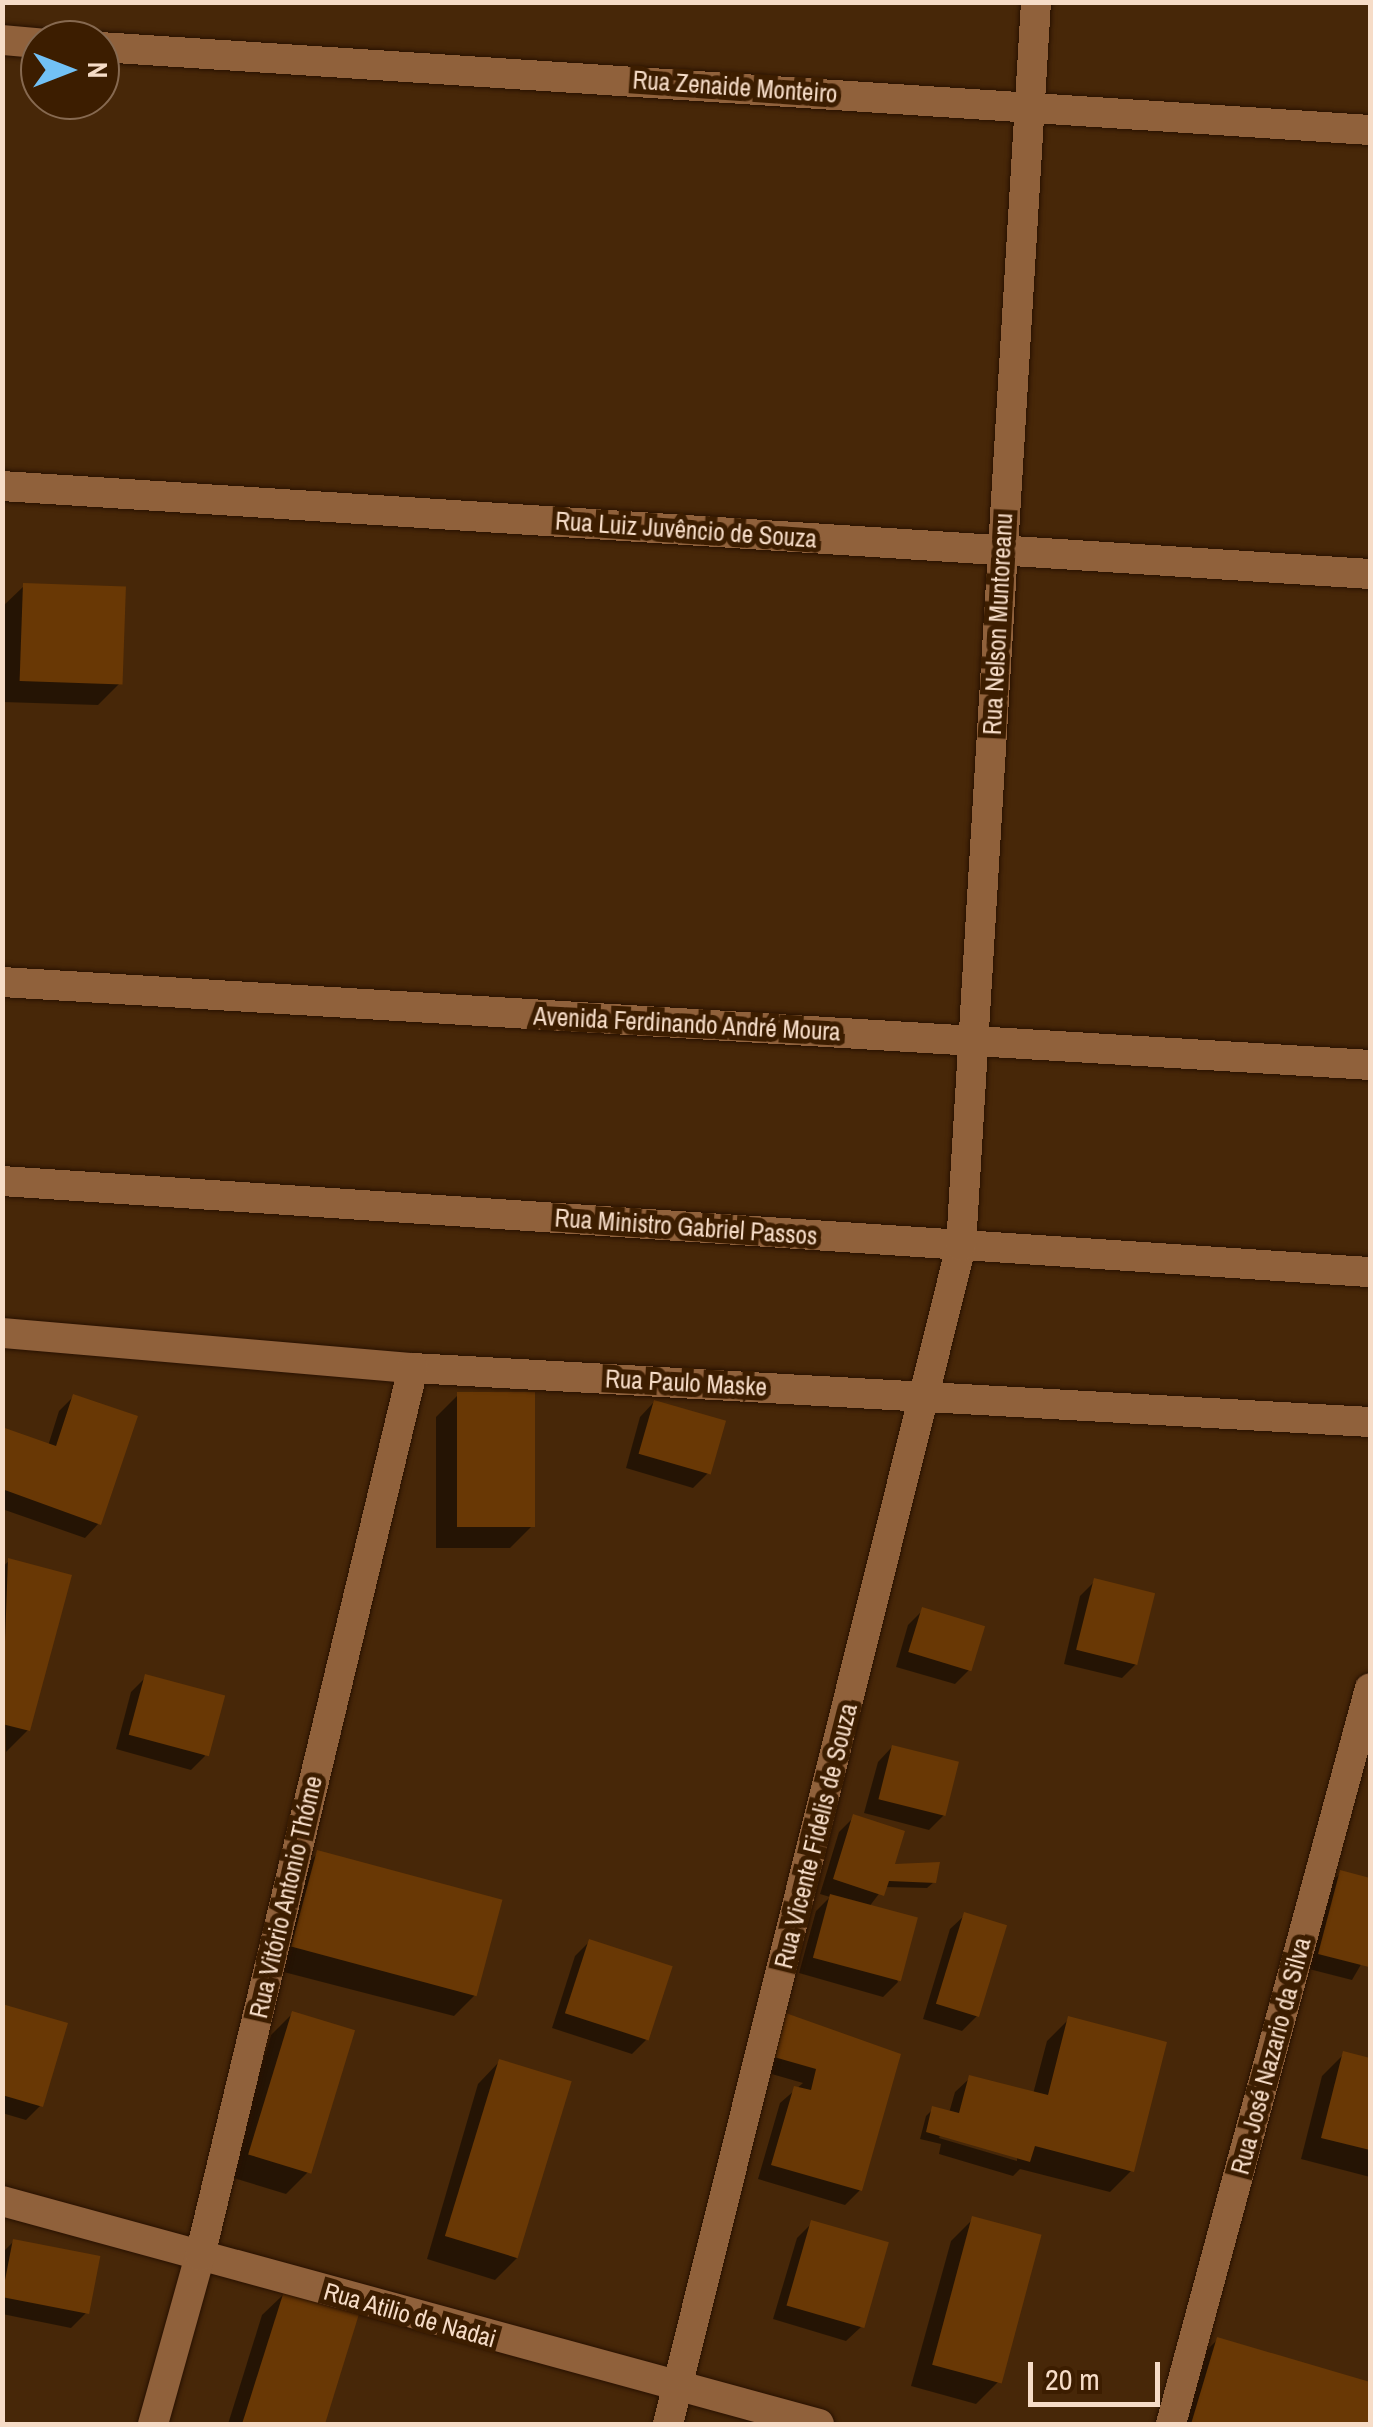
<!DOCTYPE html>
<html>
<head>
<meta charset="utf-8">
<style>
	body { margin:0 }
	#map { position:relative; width:1373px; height:2427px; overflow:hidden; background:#472708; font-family:"Archivo Narrow",sans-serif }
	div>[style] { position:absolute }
	.shadow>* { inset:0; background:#0007 }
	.building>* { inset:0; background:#693805; transform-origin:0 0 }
	.roads { filter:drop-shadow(0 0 2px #281100) drop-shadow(0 0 2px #281100) }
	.minor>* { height:30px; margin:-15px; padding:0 15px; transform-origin:15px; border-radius:15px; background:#90613b }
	span { translate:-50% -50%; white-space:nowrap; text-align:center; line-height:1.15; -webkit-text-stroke:10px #3c1d00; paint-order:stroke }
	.street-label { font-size:25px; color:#f6dcc7 }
	.frame { position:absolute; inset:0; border:5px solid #f6dcc7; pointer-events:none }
	.north { position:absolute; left:20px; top:20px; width:100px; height:100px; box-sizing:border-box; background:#3c1d00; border:2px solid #866950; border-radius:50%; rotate:90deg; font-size:28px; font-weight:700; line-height:40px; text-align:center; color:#f6dcc7 }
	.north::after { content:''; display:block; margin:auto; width:35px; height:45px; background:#72c1f5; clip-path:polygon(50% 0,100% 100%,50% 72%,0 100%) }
	.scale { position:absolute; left:1028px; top:2362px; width:132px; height:45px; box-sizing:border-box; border:5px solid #f6dcc7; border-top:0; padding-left:12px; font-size:30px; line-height:35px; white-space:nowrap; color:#f6dcc7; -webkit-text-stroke:8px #3c1d00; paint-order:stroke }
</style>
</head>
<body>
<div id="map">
	<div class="shadow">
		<div style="clip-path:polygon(24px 586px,120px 683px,98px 705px,2px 702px,2px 607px)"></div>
		<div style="clip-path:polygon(458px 1395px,532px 1526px,510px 1548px,436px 1548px,436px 1417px)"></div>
		<div style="clip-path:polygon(74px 1396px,99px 1523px,85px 1538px,2px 1509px,2px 1430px,48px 1446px,59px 1411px)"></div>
		<div style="clip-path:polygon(654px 1402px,708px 1473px,693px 1488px,626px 1468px,640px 1417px)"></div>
		<div style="clip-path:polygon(9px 1561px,28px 1730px,6px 1752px,2px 1567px)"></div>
		<div style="clip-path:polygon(1095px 1581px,1136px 1664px,1122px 1678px,1064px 1664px,1080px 1596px)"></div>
		<div style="clip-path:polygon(923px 1610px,970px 1669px,955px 1684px,896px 1667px,908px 1625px)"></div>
		<div style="clip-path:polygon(146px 1677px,205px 1756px,191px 1770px,116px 1749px,131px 1692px)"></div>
		<div style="clip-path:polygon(892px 1747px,944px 1815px,929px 1830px,864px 1813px,878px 1762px)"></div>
		<div style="clip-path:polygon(854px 1817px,888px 1875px,934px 1882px,927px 1888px,884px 1887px,869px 1907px,898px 1982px,883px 1997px,799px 1973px,816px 1911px,830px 1897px,820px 1894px,839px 1832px)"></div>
		<div style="clip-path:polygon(318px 1853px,476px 1994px,454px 2016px,272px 1969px,296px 1875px)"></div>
		<div style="clip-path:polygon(1341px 1873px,1370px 1880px,1370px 1949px,1352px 1980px,1305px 1968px,1326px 1887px)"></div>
		<div style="clip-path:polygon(965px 1915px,977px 2016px,962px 2031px,923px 2019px,950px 1929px)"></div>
		<div style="clip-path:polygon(589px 1942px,647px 2039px,632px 2054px,552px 2028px,575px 1956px)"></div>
		<div style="clip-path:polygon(2px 2007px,41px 2105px,26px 2120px,2px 2113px)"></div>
		<div style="clip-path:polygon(293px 2013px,308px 2172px,286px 2194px,227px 2176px,271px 2035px)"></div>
		<div style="clip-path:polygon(evenodd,1069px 2019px,1132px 2170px,1110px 2192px,1020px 2169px,1013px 2176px,939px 2154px,941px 2144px,920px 2139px,926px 2116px,933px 2109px,949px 2113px,955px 2092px,970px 2078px,1033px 2094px,1047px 2041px,1069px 2019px,941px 2133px,1017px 2156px,1017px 2161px,939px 2138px,941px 2133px)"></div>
		<div style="clip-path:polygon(766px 2028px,898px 2055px,860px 2190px,845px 2205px,758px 2179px,780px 2103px,803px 2083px,754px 2069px)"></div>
		<div style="clip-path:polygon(1344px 2054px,1370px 2061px,1370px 2177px,1301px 2159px,1322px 2076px)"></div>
		<div style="clip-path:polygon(499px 2062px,517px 2258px,495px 2280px,427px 2259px,478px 2084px)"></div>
		<div style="clip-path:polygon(973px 2219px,998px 2382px,976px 2404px,911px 2386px,951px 2241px)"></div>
		<div style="clip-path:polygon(812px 2223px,861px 2327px,846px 2341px,773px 2319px,797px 2238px)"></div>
		<div style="clip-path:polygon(14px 2241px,86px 2313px,71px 2328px,2px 2314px,2px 2253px)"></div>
		<div style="clip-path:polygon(284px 2294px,356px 2316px,323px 2424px,228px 2424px,262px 2315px)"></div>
		<div style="clip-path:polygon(1217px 2340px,1370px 2385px,1370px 2424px,1177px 2424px,1195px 2362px)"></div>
	</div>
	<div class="building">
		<div style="left:23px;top:583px;width:103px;height:98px;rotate:2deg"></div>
		<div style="left:457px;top:1392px;width:78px;height:135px"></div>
		<div style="clip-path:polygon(73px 1394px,138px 1416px,101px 1525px,2px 1489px,2px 1427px,56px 1446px)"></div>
		<div style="left:654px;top:1400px;width:75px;height:56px;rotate:16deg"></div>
		<div style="clip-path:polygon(8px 1558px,72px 1575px,30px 1731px,2px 1724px)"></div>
		<div style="left:1094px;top:1578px;width:63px;height:74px;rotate:14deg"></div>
		<div style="left:922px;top:1607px;width:66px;height:47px;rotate:17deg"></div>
		<div style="left:145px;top:1674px;width:83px;height:63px;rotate:15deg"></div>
		<div style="left:892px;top:1745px;width:69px;height:56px;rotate:14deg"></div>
		<div style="clip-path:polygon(853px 1814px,905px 1831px,895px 1864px,940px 1862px,936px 1883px,889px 1881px,884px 1896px,833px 1879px)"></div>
		<div style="left:317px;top:1850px;width:192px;height:100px;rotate:15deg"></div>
		<div style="clip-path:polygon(1340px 1870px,1370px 1878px,1369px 1967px,1318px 1954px)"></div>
		<div style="left:830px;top:1894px;width:91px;height:66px;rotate:15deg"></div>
		<div style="left:964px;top:1912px;width:45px;height:96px;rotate:17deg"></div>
		<div style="left:589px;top:1939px;width:88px;height:78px;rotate:18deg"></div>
		<div style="clip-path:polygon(2px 2004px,68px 2023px,43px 2107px,2px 2095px)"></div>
		<div style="left:292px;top:2011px;width:66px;height:150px;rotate:17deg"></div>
		<div style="clip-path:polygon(780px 2011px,901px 2054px,862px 2191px,771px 2165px,794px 2086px,811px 2090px,816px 2069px,767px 2055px)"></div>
		<div style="clip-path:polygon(1068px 2016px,1167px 2042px,1134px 2172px,1035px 2146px,1030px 2162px,926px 2132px,932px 2106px,959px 2113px,969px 2075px,1048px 2095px)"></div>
		<div style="clip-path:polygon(1343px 2051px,1370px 2058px,1370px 2150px,1321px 2138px)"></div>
		<div style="left:499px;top:2059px;width:76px;height:185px;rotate:17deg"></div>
		<div style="left:972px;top:2216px;width:72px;height:154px;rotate:15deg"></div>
		<div style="left:811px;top:2220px;width:81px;height:89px;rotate:16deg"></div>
		<div style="left:13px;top:2239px;width:89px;height:59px;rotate:11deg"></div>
		<div style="clip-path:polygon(284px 2291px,359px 2314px,325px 2424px,242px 2424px)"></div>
		<div style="clip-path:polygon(1217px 2337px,1370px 2382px,1370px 2424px,1191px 2424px)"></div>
	</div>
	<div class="roads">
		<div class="minor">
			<div style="left:2px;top:40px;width:38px;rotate:5deg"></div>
			<div style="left:100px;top:47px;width:1273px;rotate:3.74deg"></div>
			<div style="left:2px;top:486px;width:1371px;rotate:3.68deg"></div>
			<div style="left:2px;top:982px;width:1371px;rotate:3.47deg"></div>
			<div style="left:2px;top:1181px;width:1371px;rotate:3.81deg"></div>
			<div style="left:2px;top:1333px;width:412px;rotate:4.9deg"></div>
			<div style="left:413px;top:1368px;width:959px;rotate:3.23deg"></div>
			<div style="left:2px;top:2201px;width:847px;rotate:15.27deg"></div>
			<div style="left:153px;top:2424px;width:174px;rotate:-74.4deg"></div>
			<div style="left:200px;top:2256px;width:913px;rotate:-76.51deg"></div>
			<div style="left:668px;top:2424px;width:1214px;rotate:-76.03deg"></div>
			<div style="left:961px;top:1246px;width:1246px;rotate:-86.55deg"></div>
			<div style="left:1171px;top:2424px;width:762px;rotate:-74.87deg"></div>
		</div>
	</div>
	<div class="street-label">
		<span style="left:735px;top:87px;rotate:4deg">Rua Zenaide Monteiro</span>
		<span style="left:686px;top:530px;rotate:4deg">Rua Luiz Juvêncio de Souza</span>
		<span style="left:998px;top:624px;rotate:-87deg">Rua Nelson Muntoreanu</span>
		<span style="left:687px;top:1024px;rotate:3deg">Avenida Ferdinando André Moura</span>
		<span style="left:686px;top:1227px;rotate:4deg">Rua Ministro Gabriel Passos</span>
		<span style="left:686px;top:1383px;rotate:3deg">Rua Paulo Maske</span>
		<span style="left:816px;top:1836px;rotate:-76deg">Rua Vicente Fidelis de Souza</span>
		<span style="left:286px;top:1897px;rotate:-77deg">Rua Vitório Antonio Thóme</span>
		<span style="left:1271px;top:2056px;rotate:-75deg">Rua José Nazario da Silva</span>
		<span style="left:410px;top:2315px;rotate:16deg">Rua Atilio de Nadai</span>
	</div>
	<div class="frame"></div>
	<div class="north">N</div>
	<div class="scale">20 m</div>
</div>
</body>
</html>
